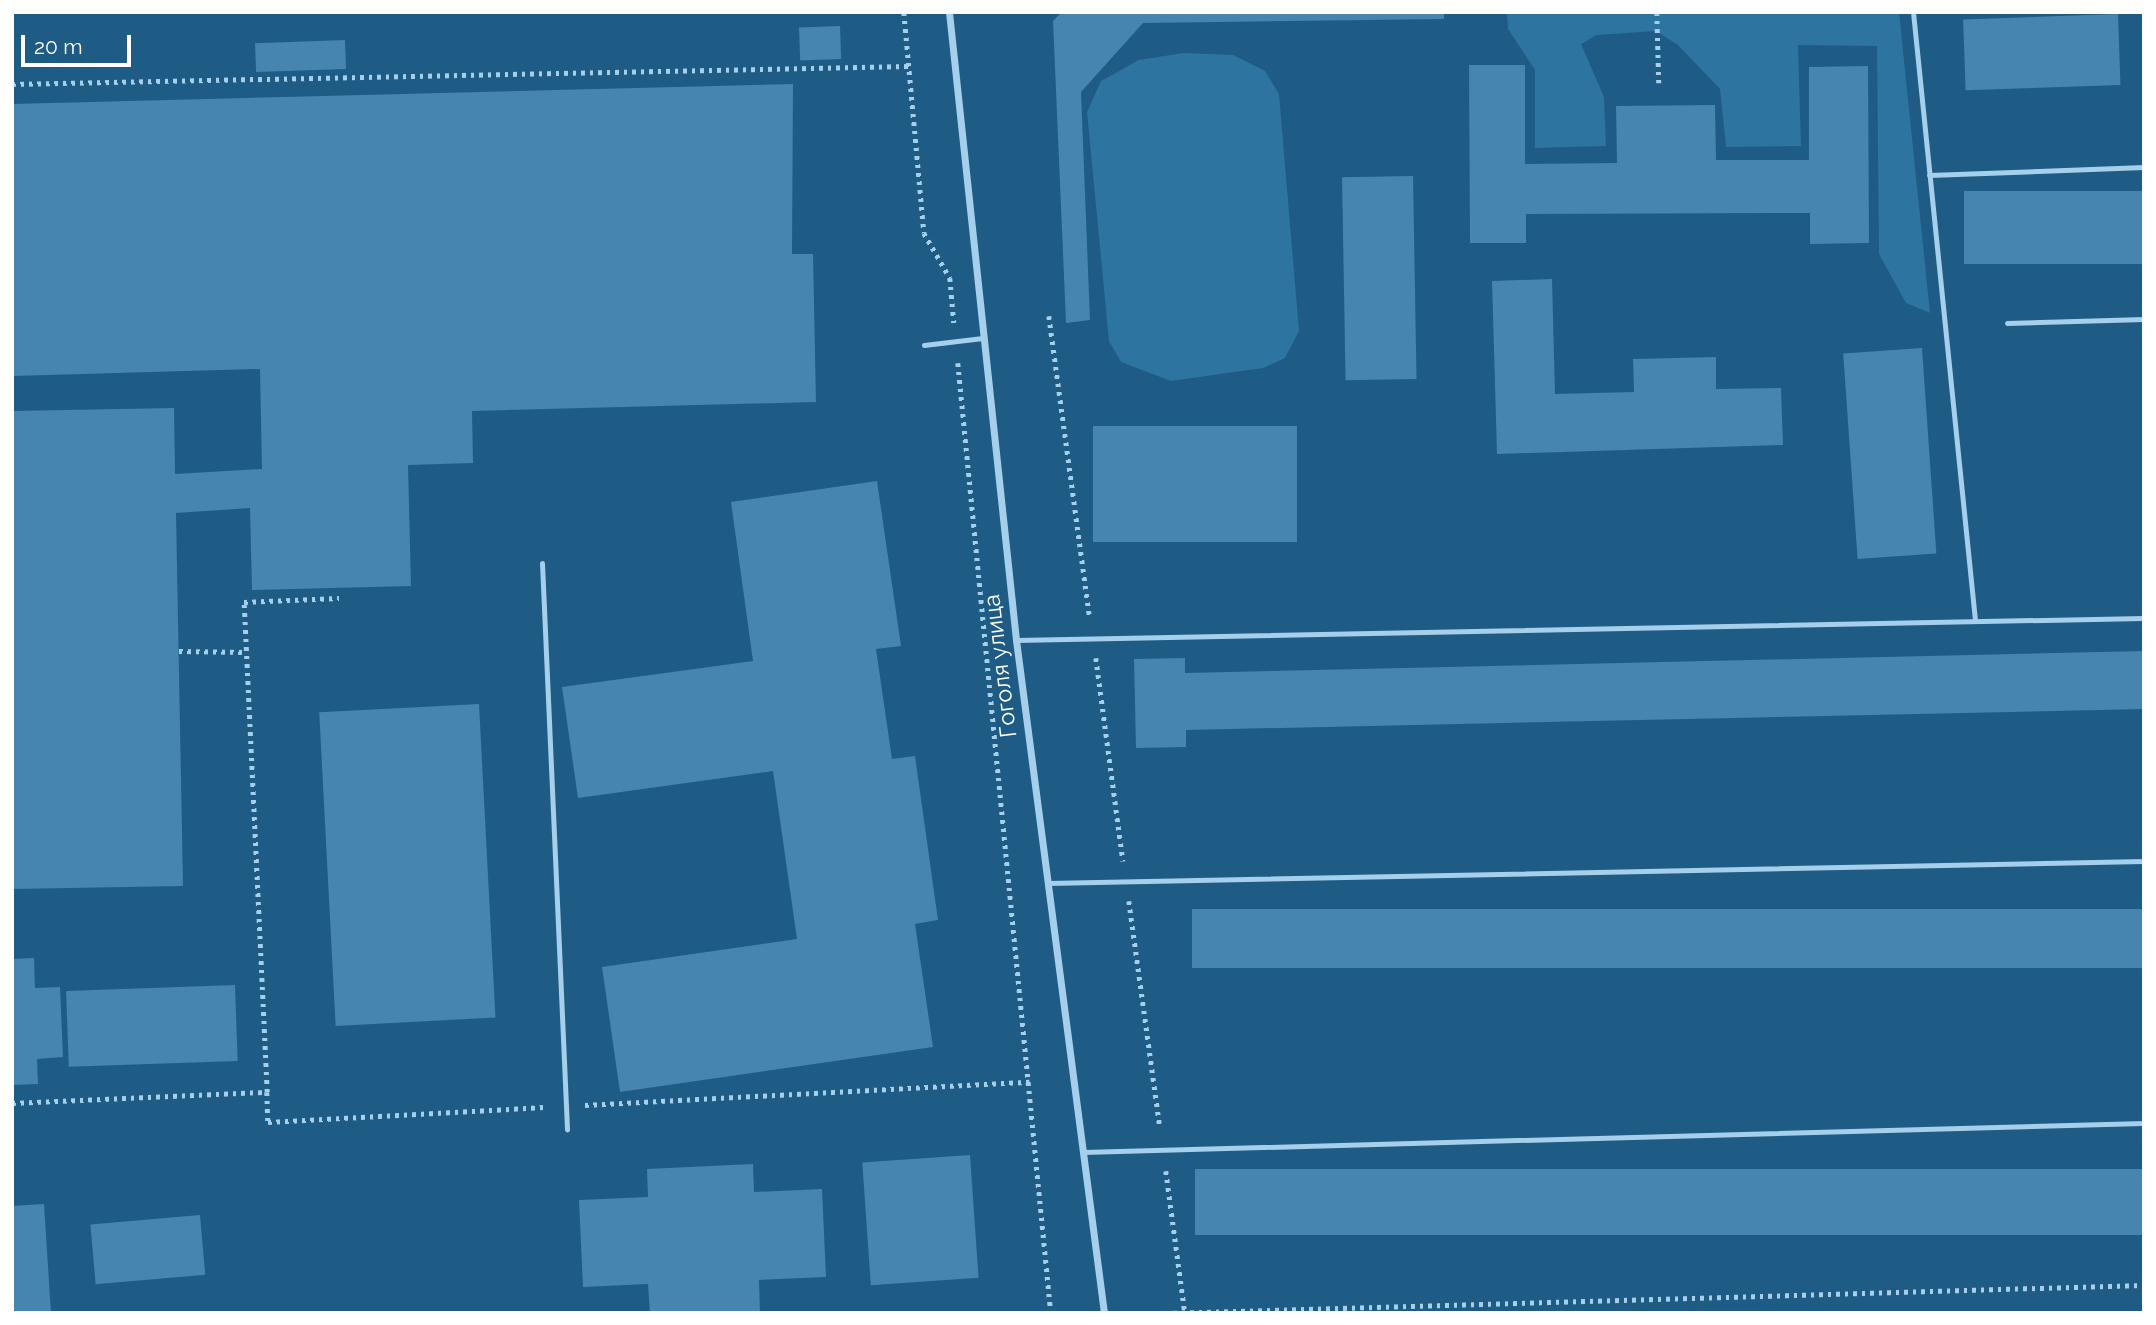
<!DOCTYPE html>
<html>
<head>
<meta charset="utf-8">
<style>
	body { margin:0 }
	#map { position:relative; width:2156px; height:1325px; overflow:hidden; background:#1e5b85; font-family:Raleway,sans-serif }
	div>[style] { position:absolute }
	.green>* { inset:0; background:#2e74a1 }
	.building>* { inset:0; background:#4685ad; transform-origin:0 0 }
	.path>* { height:4.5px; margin-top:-2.25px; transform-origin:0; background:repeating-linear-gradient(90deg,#a5cfea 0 3.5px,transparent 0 8.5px) }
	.lane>* { height:5px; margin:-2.5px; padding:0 2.5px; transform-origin:2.5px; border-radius:2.5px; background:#a5cfea }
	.street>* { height:7px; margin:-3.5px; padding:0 3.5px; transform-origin:3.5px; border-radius:3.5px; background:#a5cfea }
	span { translate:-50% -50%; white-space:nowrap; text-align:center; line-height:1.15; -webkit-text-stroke:5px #1e5b85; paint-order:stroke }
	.street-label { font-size:23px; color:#fff }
	.frame { position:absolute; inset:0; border:14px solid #fff; pointer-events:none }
	.scale { position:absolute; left:21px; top:35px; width:110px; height:32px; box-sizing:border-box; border:4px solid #fff; border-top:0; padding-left:9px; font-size:21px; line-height:24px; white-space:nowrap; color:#fff; -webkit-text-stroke:5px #1e5b85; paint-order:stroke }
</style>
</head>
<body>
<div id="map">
	<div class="green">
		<div style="clip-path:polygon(1507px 12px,1899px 12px,1930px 313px,1906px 303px,1879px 254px,1877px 46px,1798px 45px,1801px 146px,1726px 147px,1720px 89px,1678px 45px,1656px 31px,1597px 35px,1581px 44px,1604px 97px,1606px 146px,1535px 148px,1535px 70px,1508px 29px)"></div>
		<div style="clip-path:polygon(1183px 53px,1233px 55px,1265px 71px,1279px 94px,1299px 331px,1285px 358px,1263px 368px,1171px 381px,1121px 362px,1109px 341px,1087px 112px,1101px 81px,1139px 60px)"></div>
	</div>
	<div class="building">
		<div style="clip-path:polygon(1062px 12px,1444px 12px,1444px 19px,1143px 23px,1081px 92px,1090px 320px,1066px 323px,1053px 21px)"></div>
		<div style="left:2118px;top:14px;width:71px;height:155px;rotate:88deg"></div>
		<div style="left:840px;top:26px;width:33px;height:41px;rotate:88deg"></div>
		<div style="left:345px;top:40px;width:29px;height:90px;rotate:88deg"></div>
		<div style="clip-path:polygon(1469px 65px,1525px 65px,1525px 164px,1617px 163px,1616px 106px,1715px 105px,1716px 160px,1809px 160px,1809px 67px,1868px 66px,1869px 243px,1810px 244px,1810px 213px,1526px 214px,1526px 243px,1470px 243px)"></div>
		<div style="clip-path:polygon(793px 84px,792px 254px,813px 254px,816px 402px,472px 411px,473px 463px,408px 465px,411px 586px,252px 590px,250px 508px,176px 513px,183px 886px,12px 889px,12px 411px,174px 408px,175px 474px,262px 469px,260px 369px,12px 376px,12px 104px)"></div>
		<div style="left:1413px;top:176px;width:203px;height:71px;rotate:89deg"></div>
		<div style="left:2144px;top:191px;width:73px;height:180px;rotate:90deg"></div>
		<div style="clip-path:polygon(1552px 279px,1555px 394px,1634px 392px,1633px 359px,1716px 357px,1716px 389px,1781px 388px,1783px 445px,1497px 454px,1492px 281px)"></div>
		<div style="left:1922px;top:348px;width:206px;height:79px;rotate:86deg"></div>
		<div style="left:1297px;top:426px;width:116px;height:204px;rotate:90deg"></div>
		<div style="clip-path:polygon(877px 481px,901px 646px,876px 649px,892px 759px,915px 756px,938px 920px,915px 924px,933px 1047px,620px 1092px,602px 967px,797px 939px,773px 771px,578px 798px,562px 687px,753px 661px,731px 502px)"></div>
		<div style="clip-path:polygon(2144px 651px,2144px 709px,1186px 730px,1186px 747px,1136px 748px,1134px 659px,1185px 658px,1185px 673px)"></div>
		<div style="left:479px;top:704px;width:314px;height:160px;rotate:87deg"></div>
		<div style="left:2144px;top:909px;width:59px;height:952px;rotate:90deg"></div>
		<div style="clip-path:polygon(34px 958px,35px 988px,60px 987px,63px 1057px,37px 1059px,38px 1084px,12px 1085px,12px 959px)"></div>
		<div style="left:235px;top:985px;width:76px;height:169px;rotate:88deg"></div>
		<div style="left:970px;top:1155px;width:123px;height:108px;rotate:86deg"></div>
		<div style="clip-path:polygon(753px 1164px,754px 1192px,822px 1189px,826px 1277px,759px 1280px,760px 1313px,650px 1313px,648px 1284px,583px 1287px,579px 1200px,648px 1197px,647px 1169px)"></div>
		<div style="left:2144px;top:1169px;width:66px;height:949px;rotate:90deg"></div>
		<div style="clip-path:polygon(44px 1204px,51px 1313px,12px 1313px,12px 1206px)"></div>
		<div style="left:200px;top:1215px;width:60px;height:110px;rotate:85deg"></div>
	</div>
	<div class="path">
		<div style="left:904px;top:12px;width:222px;rotate:84.8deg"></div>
		<div style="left:924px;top:233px;width:52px;rotate:60deg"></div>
		<div style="left:950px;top:278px;width:45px;rotate:84.9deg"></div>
		<div style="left:1657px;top:12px;width:71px;rotate:88.4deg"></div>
		<div style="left:12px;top:84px;width:897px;rotate:-1.15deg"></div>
		<div style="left:1049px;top:316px;width:305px;rotate:82.3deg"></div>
		<div style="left:958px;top:363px;width:955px;rotate:84.41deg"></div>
		<div style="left:179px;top:651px;width:67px;rotate:0.9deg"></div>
		<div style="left:1096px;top:658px;width:205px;rotate:82.4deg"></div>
		<div style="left:1129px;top:901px;width:229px;rotate:82.2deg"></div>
		<div style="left:267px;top:1092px;width:30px;rotate:88deg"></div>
		<div style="left:268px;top:1122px;width:277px;rotate:-3.1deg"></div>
		<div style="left:12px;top:1103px;width:255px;rotate:-2.5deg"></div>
		<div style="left:267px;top:1092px;width:491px;rotate:-92.7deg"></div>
		<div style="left:244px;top:602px;width:95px;rotate:-2.4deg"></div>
		<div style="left:585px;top:1105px;width:445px;rotate:-3deg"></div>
		<div style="left:1166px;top:1171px;width:143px;rotate:82.4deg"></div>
		<div style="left:1165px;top:1313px;width:979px;rotate:-1.64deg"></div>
	</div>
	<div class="lane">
		<div style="left:1913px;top:12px;width:611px;rotate:84.18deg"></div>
		<div style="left:1929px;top:175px;width:215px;rotate:-2.1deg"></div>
		<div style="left:2007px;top:323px;width:137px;rotate:-1.7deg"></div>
		<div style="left:924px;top:345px;width:59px;rotate:-6.8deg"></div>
		<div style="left:542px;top:563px;width:567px;rotate:87.47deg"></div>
		<div style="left:1016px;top:640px;width:1128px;rotate:-1.12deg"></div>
		<div style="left:1047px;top:883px;width:1097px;rotate:-1.15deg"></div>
		<div style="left:1083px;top:1152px;width:1061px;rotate:-1.57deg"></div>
	</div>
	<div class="street">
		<div style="left:949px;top:12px;width:632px;rotate:83.91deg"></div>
		<div style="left:1016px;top:640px;width:679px;rotate:82.55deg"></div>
	</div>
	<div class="street-label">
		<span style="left:1000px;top:666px;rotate:-97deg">Гоголя улица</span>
	</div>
	<div class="frame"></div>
	<div class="scale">20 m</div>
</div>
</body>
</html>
